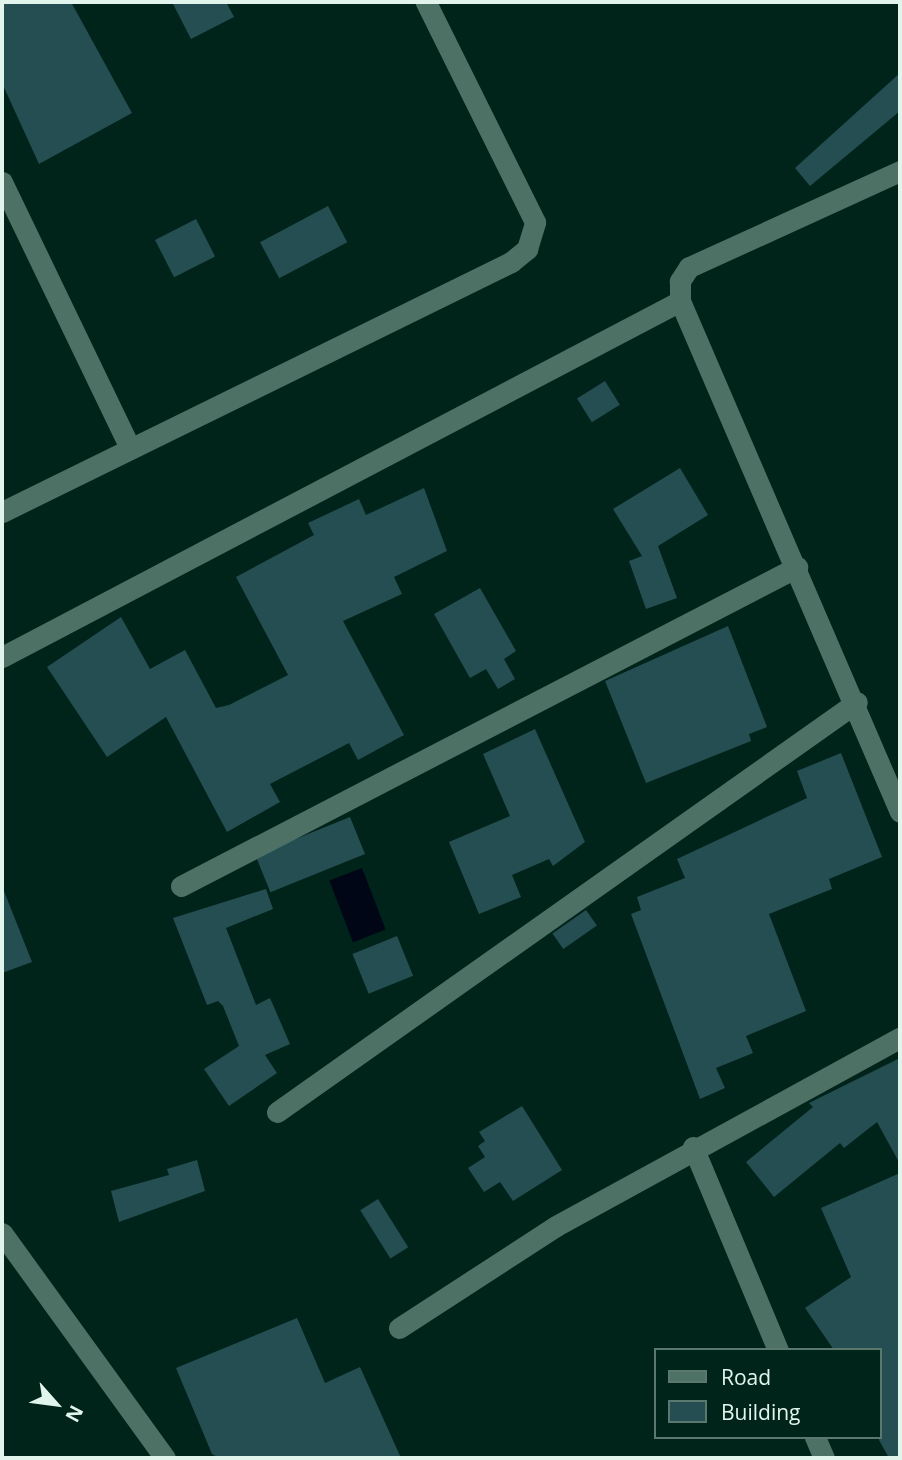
<!DOCTYPE html>
<html>
<head>
<meta charset="utf-8">
<style>
	body { margin:0 }
	#map { position:relative; width:902px; height:1460px; overflow:hidden; background:#00241a; font-family:"Open Sans",sans-serif }
	div>[style] { position:absolute }
	.water>* { inset:0; background:#000615; transform-origin:0 0 }
	.building>* { inset:0; background:#254e53; transform-origin:0 0 }
	.minor>* { height:21px; margin:-10.5px; padding:0 10.5px; transform-origin:10.5px; border-radius:10.5px; background:#4d7164 }
	span { translate:-50% -50%; white-space:nowrap; text-align:center; line-height:1.15; -webkit-text-stroke:5px #00241a; paint-order:stroke }
	.frame { position:absolute; inset:0; border:4px solid #e1f5ed; pointer-events:none }
	.legend { position:absolute; left:654px; top:1348px; width:228px; height:91px; box-sizing:border-box; background:#00241a; border:2px solid #5a786e; margin:0; padding:9px 12px; list-style:none; font-size:21px; color:#e1f5ed }
	.legend li { display:flex; align-items:center; gap:14px; height:35px }
	.legend b { width:35px; border:2px solid #5a786e }
	.north { position:absolute; left:21px; top:1369px; width:70px; height:70px; -webkit-text-stroke:5px #00241a; paint-order:stroke; rotate:118deg; font-size:19px; font-weight:700; line-height:28px; text-align:center; color:#e1f5ed }
	.north::after { content:''; display:block; margin:auto; width:24px; height:32px; background:#e1f5ed; clip-path:polygon(50% 0,100% 100%,50% 72%,0 100%) }
</style>
</head>
<body>
<div id="map">
	<div class="water">
		<div style="left:362px;top:868px;width:66px;height:35px;rotate:69deg"></div>
	</div>
	<div class="building">
		<div style="clip-path:polygon(2px 2px,71px 2px,132px 113px,39px 164px,2px 83px)"></div>
		<div style="clip-path:polygon(172px 2px,226px 2px,234px 17px,191px 39px)"></div>
		<div style="clip-path:polygon(900px 73px,900px 111px,810px 186px,795px 168px)"></div>
		<div style="left:328px;top:206px;width:41px;height:77px;rotate:62deg"></div>
		<div style="left:196px;top:219px;width:42px;height:46px;rotate:63deg"></div>
		<div style="left:605px;top:381px;width:28px;height:33px;rotate:58deg"></div>
		<div style="clip-path:polygon(680px 468px,708px 515px,658px 546px,677px 598px,646px 609px,629px 561px,642px 556px,613px 509px)"></div>
		<div style="clip-path:polygon(424px 488px,447px 551px,394px 577px,402px 594px,343px 621px,404px 735px,358px 760px,349px 743px,270px 784px,280px 802px,227px 832px,166px 717px,107px 757px,47px 667px,121px 617px,150px 669px,185px 650px,216px 708px,229px 705px,288px 675px,236px 577px,314px 535px,308px 523px,359px 499px,366px 515px)"></div>
		<div style="clip-path:polygon(480px 588px,516px 651px,504px 659px,515px 679px,498px 689px,486px 669px,470px 678px,434px 614px)"></div>
		<div style="clip-path:polygon(728px 626px,767px 727px,749px 734px,751px 741px,646px 783px,605px 681px)"></div>
		<div style="clip-path:polygon(535px 729px,585px 842px,553px 866px,549px 859px,512px 875px,521px 897px,479px 914px,449px 842px,510px 816px,483px 754px)"></div>
		<div style="clip-path:polygon(841px 753px,882px 857px,829px 879px,832px 889px,769px 914px,806px 1011px,746px 1036px,753px 1053px,716px 1068px,725px 1088px,700px 1099px,631px 914px,641px 910px,637px 897px,685px 878px,677px 859px,807px 798px,797px 771px)"></div>
		<div style="left:350px;top:817px;width:40px;height:102px;rotate:68deg"></div>
		<div style="clip-path:polygon(2px 886px,32px 962px,2px 973px)"></div>
		<div style="clip-path:polygon(266px 889px,273px 909px,226px 928px,256px 1005px,270px 998px,290px 1044px,265px 1055px,277px 1073px,229px 1106px,204px 1069px,239px 1046px,223px 1006px,218px 1001px,207px 1005px,173px 918px)"></div>
		<div style="left:586px;top:910px;width:19px;height:41px;rotate:55deg"></div>
		<div style="left:397px;top:936px;width:43px;height:48px;rotate:68deg"></div>
		<div style="clip-path:polygon(900px 1058px,900px 1164px,877px 1122px,844px 1148px,840px 1143px,774px 1197px,746px 1162px,813px 1107px,809px 1103px)"></div>
		<div style="clip-path:polygon(522px 1106px,562px 1170px,513px 1201px,500px 1182px,484px 1192px,468px 1168px,485px 1157px,478px 1146px,485px 1141px,479px 1132px)"></div>
		<div style="clip-path:polygon(197px 1160px,205px 1191px,119px 1222px,111px 1191px,169px 1175px,167px 1169px)"></div>
		<div style="clip-path:polygon(900px 1173px,900px 1458px,889px 1458px,879px 1440px,879px 1350px,834px 1350px,805px 1308px,851px 1277px,821px 1208px)"></div>
		<div style="left:378px;top:1199px;width:57px;height:21px;rotate:58deg"></div>
		<div style="clip-path:polygon(297px 1318px,325px 1383px,360px 1367px,401px 1458px,219px 1458px,212px 1454px,176px 1368px)"></div>
	</div>
	<div class="minor">
		<div style="left:900px;top:171px;width:232px;rotate:155.5deg"></div>
		<div style="left:689px;top:267px;width:17px;rotate:123deg"></div>
		<div style="left:680px;top:281px;width:20px;rotate:90deg"></div>
		<div style="left:680px;top:301px;width:556px;rotate:66.71deg"></div>
		<div style="left:2px;top:182px;width:295px;rotate:64.3deg"></div>
		<div style="left:2px;top:512px;width:567px;rotate:-26.16deg"></div>
		<div style="left:511px;top:262px;width:21px;rotate:-39deg"></div>
		<div style="left:527px;top:249px;width:28px;rotate:-73deg"></div>
		<div style="left:535px;top:222px;width:246px;rotate:-116.4deg"></div>
		<div style="left:2px;top:657px;width:766px;rotate:-27.7deg"></div>
		<div style="left:181px;top:886px;width:694px;rotate:-27.38deg"></div>
		<div style="left:277px;top:1112px;width:710px;rotate:-35.26deg"></div>
		<div style="left:693px;top:1147px;width:220px;rotate:67.3deg"></div>
		<div style="left:2px;top:1233px;width:278px;rotate:54.1deg"></div>
		<div style="left:399px;top:1328px;width:187px;rotate:-33deg"></div>
		<div style="left:556px;top:1226px;width:392px;rotate:-28.7deg"></div>
		<div style="left:815px;top:1437px;width:23px;rotate:67deg"></div>
	</div>
	<div class="frame"></div>
	<ul class="legend">
	<li><b style="height:9px;background:#4d7164"></b>Road</li>
	<li><b style="height:19px;background:#254e53"></b>Building</li>
	</ul>
	<div class="north">N</div>
</div>
</body>
</html>
